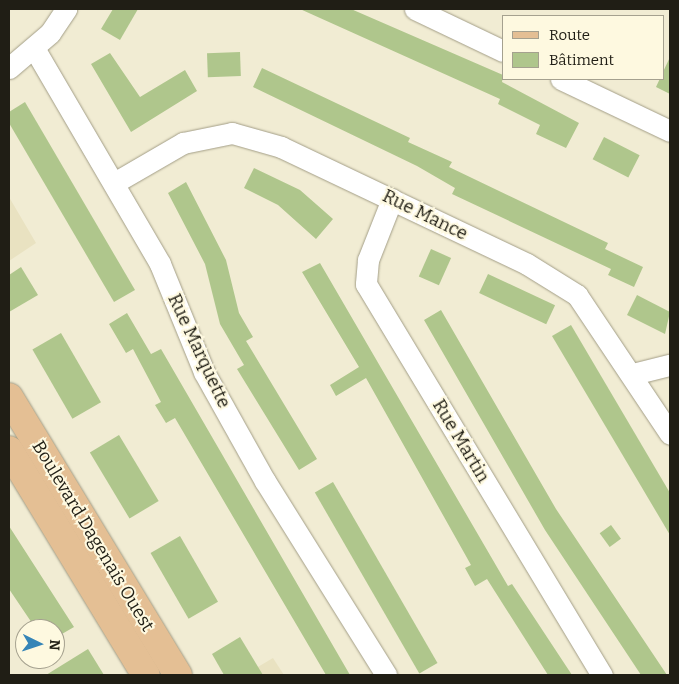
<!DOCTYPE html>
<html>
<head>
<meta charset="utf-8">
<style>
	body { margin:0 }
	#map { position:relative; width:679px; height:684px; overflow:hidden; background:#f1ecd3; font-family:Bitter,serif }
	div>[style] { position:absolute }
	.built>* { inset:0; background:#e9e2c1 }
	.building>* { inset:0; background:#afc68c; transform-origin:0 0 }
	.roads { filter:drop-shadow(0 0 1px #a39e87) drop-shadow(0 0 1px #a39e87) }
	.minor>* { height:21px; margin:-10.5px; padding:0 10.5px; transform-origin:10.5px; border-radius:10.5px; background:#fff }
	.major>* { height:28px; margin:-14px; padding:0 14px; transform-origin:14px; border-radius:14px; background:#e4bf94 }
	span { translate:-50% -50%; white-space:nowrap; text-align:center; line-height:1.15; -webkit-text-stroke:4px #fef9e0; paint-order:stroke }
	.street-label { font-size:18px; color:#201e15 }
	.frame { position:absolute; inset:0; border:10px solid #201e15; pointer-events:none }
	.legend { position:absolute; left:502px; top:15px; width:162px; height:65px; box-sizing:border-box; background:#fef9e0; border:1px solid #a5a18f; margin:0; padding:6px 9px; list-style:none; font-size:15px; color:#201e15 }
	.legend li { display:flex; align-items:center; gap:10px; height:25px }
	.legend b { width:25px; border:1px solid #a5a18f }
	.north { position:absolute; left:15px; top:619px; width:50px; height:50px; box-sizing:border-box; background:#fef9e0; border:1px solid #a5a18f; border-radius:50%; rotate:94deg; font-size:14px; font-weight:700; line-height:20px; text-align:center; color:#201e15 }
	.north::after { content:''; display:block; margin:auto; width:18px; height:22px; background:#3685b7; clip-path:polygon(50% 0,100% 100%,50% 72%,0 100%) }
</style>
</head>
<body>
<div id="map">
	<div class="built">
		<div style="clip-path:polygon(9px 197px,36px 243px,9px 261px)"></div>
		<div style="clip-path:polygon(273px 658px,284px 675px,244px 675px)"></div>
	</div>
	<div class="building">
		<div style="clip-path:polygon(113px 9px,138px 9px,120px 40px,101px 29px)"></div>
		<div style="clip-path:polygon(300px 9px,351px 9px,503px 75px,502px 82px,579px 123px,566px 148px,536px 134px,540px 125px,498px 104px,500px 99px)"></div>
		<div style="left:240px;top:52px;width:24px;height:33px;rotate:88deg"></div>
		<div style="clip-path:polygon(110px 53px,140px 97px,185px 70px,197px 91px,131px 132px,91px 64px)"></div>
		<div style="clip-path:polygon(670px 57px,670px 94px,656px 87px)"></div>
		<div style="clip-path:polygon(262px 68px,410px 138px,408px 142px,452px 162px,449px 167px,608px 243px,605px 249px,643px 267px,634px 287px,608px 275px,611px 269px,452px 194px,455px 188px,417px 166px,253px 87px)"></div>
		<div style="clip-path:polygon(25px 102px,135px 290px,114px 302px,9px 123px,9px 112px)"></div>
		<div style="left:604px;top:137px;width:40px;height:25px;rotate:27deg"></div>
		<div style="clip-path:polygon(254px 168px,300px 190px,333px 219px,316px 239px,278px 205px,244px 188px)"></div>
		<div style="clip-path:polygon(186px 182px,226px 260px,239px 313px,253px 337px,246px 341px,317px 459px,299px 470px,237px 369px,244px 365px,220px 324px,205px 264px,168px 193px)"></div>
		<div style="left:431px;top:249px;width:22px;height:30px;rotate:24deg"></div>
		<div style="clip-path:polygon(320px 263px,508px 586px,512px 584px,572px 675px,548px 675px,487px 579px,475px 586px,465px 568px,471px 565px,366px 378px,336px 396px,330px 385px,359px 367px,302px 272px)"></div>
		<div style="clip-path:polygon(21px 267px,38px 295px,9px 312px,9px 275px)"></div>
		<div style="left:488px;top:274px;width:74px;height:21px;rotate:25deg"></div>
		<div style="clip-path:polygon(637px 295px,670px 312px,665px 334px,627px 315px)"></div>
		<div style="clip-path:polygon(441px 310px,556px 509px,667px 675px,641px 675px,545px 530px,424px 320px)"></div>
		<div style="clip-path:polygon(127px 313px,151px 354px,161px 349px,350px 675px,326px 675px,175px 418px,166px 423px,155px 405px,161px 402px,133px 349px,126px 353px,109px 324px)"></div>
		<div style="clip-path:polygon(571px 325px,670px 493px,670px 535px,552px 336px)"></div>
		<div style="left:61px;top:333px;width:80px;height:33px;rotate:60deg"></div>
		<div style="left:119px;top:435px;width:77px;height:34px;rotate:59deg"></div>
		<div style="left:333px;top:482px;width:209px;height:21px;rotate:60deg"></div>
		<div style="left:611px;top:525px;width:17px;height:14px;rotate:54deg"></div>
		<div style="clip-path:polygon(9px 526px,74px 627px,55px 638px,55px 629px,36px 629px,9px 589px)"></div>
		<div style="left:180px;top:536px;width:76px;height:34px;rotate:60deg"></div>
		<div style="clip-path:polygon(240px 637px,263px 675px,224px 675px,212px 654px)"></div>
		<div style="clip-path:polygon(88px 649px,104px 675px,46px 675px)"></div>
	</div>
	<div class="roads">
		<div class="minor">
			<div style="left:415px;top:9px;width:98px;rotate:25.5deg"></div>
			<div style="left:34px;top:48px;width:250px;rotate:59.7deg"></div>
			<div style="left:160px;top:264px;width:117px;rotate:67.8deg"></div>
			<div style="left:204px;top:372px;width:125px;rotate:60.8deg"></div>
			<div style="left:265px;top:481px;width:229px;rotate:58deg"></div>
			<div style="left:9px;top:68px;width:54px;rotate:-40.5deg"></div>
			<div style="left:50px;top:33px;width:29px;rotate:-56deg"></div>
			<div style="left:561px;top:79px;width:121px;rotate:25.5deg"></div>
			<div style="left:114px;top:183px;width:80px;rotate:-30.1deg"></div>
			<div style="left:183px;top:143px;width:50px;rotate:-11.5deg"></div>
			<div style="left:232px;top:133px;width:51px;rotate:15.9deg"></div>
			<div style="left:281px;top:147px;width:272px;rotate:25.4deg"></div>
			<div style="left:527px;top:264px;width:59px;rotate:31.8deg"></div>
			<div style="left:577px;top:295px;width:167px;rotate:56.2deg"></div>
			<div style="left:392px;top:199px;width:66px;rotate:111.5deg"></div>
			<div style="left:368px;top:260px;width:24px;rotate:95deg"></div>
			<div style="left:366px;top:284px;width:457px;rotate:58.9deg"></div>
			<div style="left:633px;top:374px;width:38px;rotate:-14deg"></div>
		</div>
		<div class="major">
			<div style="left:9px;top:397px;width:325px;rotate:58.7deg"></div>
			<div style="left:9px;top:450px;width:263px;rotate:58.7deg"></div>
		</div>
	</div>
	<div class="street-label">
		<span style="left:425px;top:215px;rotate:26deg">Rue Mance</span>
		<span style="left:199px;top:351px;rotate:65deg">Rue Marquette</span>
		<span style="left:461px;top:441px;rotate:59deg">Rue Martin</span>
		<span style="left:93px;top:536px;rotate:59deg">Boulevard Dagenais Ouest</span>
	</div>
	<div class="frame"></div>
	<ul class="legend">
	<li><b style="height:6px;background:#e4bf94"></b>Route</li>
	<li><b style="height:14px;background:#afc68c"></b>Bâtiment</li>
	</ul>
	<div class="north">N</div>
</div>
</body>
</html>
